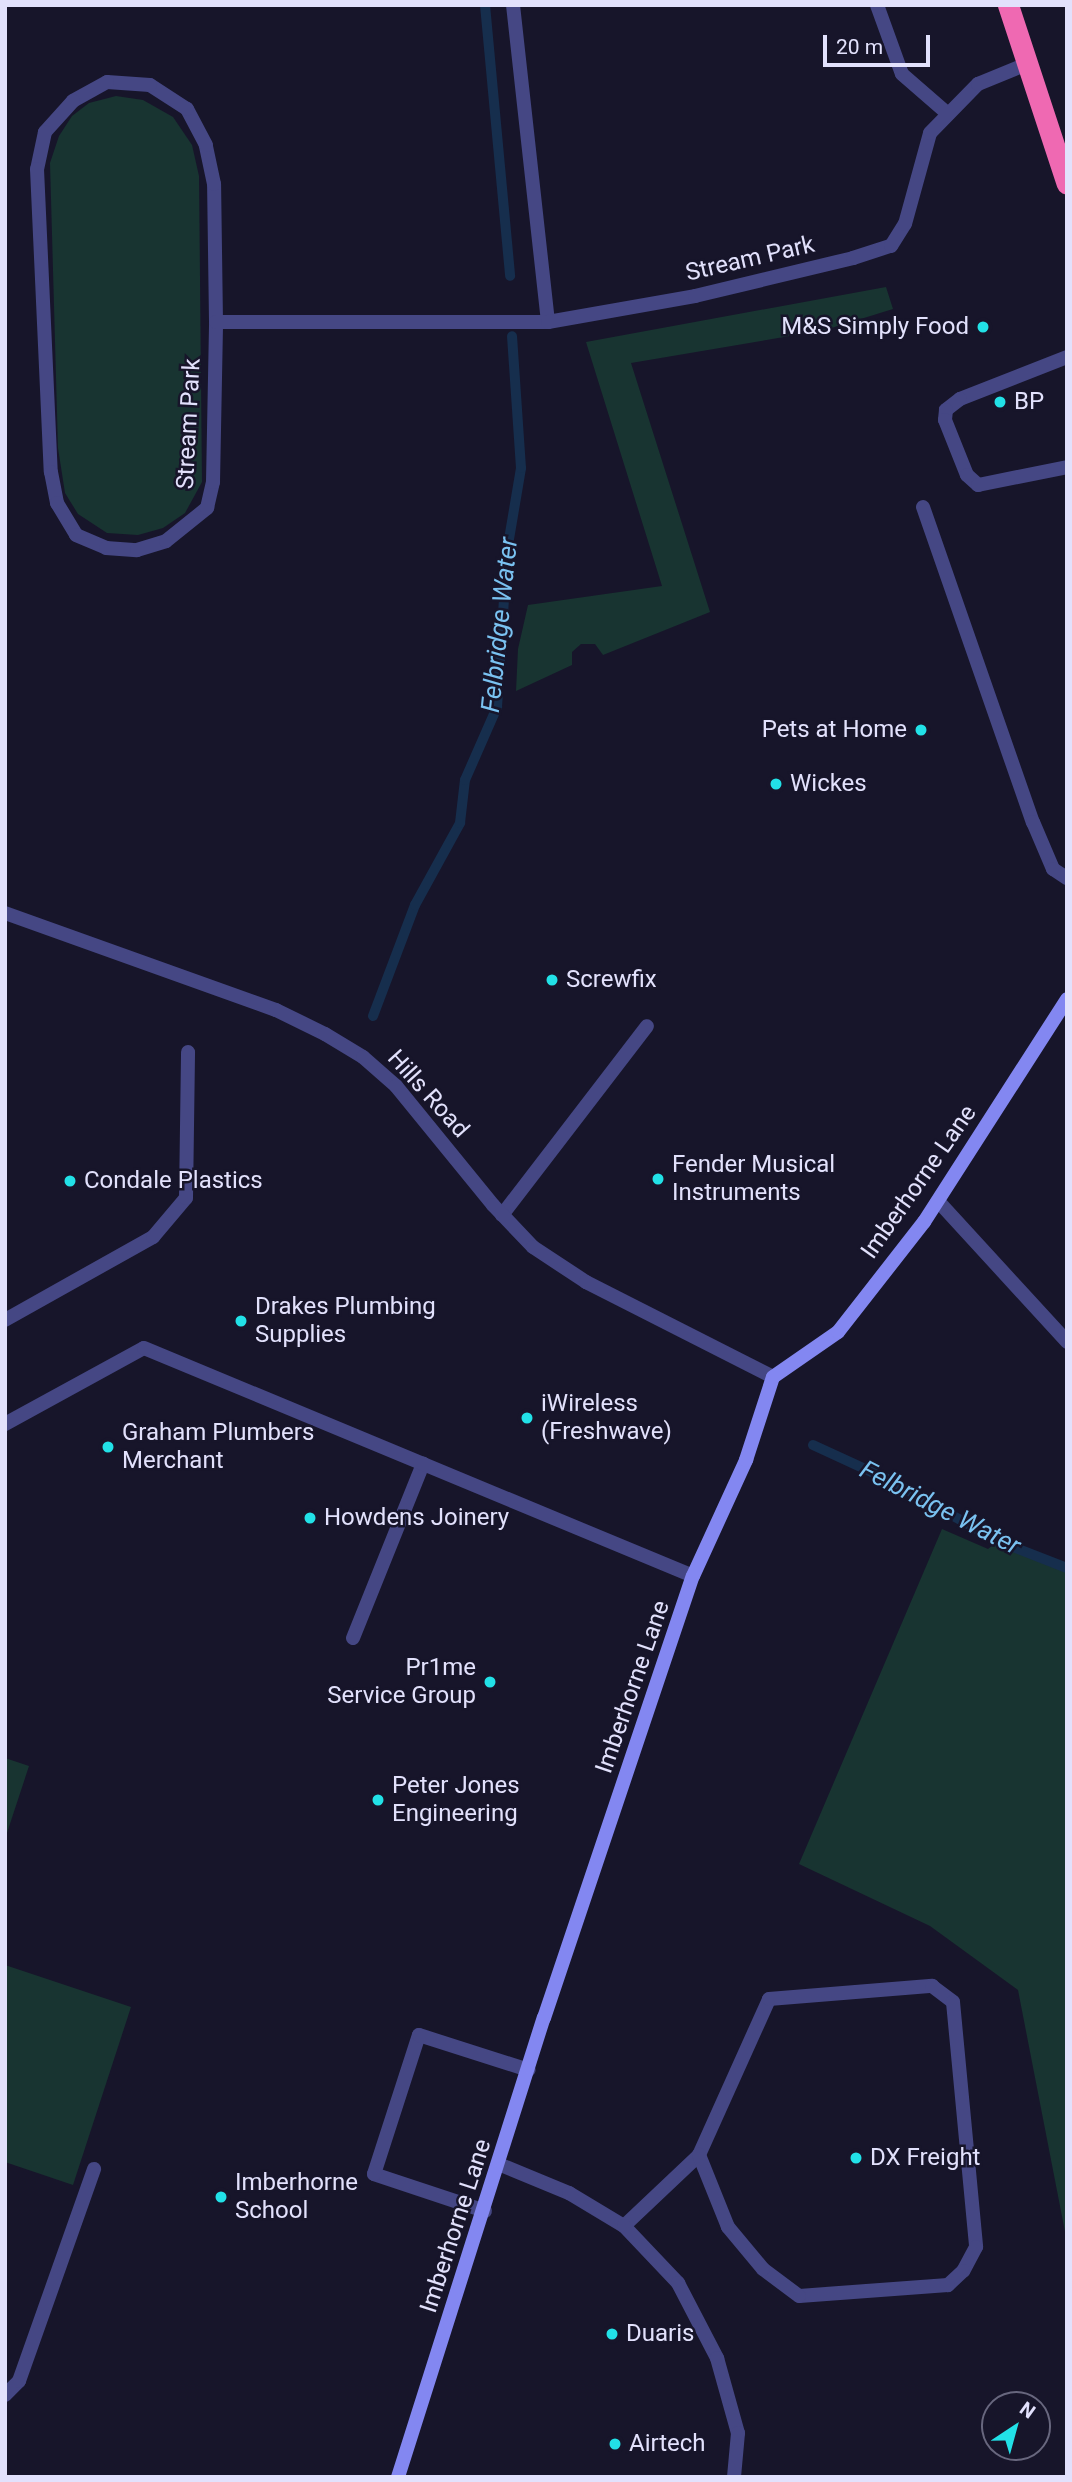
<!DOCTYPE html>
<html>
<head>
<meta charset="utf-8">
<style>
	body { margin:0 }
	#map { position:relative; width:1072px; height:2482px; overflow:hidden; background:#17152a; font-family:Roboto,sans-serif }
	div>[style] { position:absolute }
	.green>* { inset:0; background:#183431 }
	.stream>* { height:10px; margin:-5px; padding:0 5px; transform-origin:5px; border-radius:5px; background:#162e4d }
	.lane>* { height:14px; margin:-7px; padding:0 7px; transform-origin:7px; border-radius:7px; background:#454784 }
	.street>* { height:14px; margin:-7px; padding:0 7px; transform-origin:7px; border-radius:7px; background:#454784 }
	.secondary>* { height:14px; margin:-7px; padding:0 7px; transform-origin:7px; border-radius:7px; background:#8387f1 }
	.highway>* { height:21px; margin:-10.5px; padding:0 10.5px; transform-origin:10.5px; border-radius:10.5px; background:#ef69b2 }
	.dots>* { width:19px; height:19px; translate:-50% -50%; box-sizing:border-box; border:4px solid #17152a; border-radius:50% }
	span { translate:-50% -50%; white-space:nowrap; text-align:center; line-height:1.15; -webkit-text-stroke:5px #17152a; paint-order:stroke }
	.street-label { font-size:24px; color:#e2e1fc }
	.poi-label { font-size:24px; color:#e2e1fc }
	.right { translate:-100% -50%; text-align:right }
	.left { translate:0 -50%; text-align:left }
	.water-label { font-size:26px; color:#7ac2f1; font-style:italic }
	.frame { position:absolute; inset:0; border:7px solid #e2e1fc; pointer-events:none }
	.north { position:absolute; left:981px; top:2391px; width:70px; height:70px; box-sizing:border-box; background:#17152a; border:2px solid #68677e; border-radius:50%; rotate:36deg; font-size:19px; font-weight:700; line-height:28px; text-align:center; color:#e2e1fc }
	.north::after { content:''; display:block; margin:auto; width:24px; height:32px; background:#22e1e7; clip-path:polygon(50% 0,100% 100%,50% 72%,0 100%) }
	.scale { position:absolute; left:823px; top:35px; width:107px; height:32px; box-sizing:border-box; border:4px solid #e2e1fc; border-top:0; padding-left:9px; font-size:21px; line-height:24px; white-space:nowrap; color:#e2e1fc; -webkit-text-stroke:5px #17152a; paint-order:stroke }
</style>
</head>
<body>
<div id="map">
	<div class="green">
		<div style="clip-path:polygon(116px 96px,143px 100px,173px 117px,192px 145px,199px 176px,202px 482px,185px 513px,163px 528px,138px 535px,107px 533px,78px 514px,65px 493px,58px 448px,50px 163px,59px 136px,72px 116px,89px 103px)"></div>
		<div style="clip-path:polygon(886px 287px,893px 309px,825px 330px,631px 363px,710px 612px,603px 655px,595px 644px,581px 644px,572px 652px,572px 665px,516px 691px,518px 649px,528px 605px,662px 586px,586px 342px)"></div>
		<div style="clip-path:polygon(942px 1529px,988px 1549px,998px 1541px,1067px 1568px,1067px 2242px,1018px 1990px,930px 1926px,799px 1864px)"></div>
		<div style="clip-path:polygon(5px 1758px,29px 1766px,5px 1839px)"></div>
		<div style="clip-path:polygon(5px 1965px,131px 2007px,73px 2185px,5px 2162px)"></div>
	</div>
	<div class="stream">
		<div style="left:485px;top:5px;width:272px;rotate:84.7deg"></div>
		<div style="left:373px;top:1016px;width:119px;rotate:-69.3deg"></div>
		<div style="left:415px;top:905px;width:94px;rotate:-61.2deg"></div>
		<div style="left:460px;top:823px;width:43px;rotate:-83.4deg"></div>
		<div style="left:465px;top:780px;width:80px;rotate:-66.3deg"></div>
		<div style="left:497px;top:707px;width:156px;rotate:-86.3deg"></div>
		<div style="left:507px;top:551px;width:84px;rotate:-80.4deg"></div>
		<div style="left:521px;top:468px;width:132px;rotate:-93.9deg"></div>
		<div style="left:813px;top:1445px;width:84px;rotate:24.7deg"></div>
		<div style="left:889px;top:1480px;width:125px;rotate:29.2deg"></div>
		<div style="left:998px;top:1541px;width:74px;rotate:21.4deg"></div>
	</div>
	<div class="lane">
		<div style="left:513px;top:5px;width:319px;rotate:83.7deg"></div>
		<div style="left:877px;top:5px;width:73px;rotate:70.1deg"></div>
		<div style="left:902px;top:74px;width:61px;rotate:41deg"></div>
		<div style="left:1067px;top:357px;width:115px;rotate:158.6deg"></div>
		<div style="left:960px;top:399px;width:18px;rotate:142deg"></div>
		<div style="left:946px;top:410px;width:10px;rotate:96deg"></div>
		<div style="left:945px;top:420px;width:59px;rotate:68.2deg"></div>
		<div style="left:967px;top:475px;width:15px;rotate:42deg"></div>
		<div style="left:978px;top:485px;width:91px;rotate:-11.4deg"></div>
		<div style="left:923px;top:507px;width:334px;rotate:70.8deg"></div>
		<div style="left:1033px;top:822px;width:51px;rotate:66.9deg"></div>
		<div style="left:1053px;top:869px;width:17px;rotate:33deg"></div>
		<div style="left:938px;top:1201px;width:191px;rotate:47.5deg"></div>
		<div style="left:502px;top:1215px;width:238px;rotate:-52.5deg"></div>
		<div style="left:5px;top:1320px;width:170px;rotate:-29.3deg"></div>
		<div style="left:153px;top:1237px;width:51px;rotate:-49.8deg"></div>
		<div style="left:186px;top:1198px;width:146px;rotate:-89.2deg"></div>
		<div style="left:353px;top:1638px;width:188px;rotate:-68.1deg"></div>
		<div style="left:485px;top:2211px;width:117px;rotate:-161.6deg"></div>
		<div style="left:374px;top:2174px;width:146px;rotate:-72.1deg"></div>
		<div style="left:419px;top:2035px;width:115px;rotate:17.7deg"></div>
		<div style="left:624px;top:2226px;width:103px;rotate:-43.4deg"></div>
		<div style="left:699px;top:2155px;width:171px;rotate:-65.8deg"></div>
		<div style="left:769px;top:1999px;width:164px;rotate:-4.6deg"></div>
		<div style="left:932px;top:1986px;width:26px;rotate:37deg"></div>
		<div style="left:953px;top:2002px;width:246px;rotate:84.6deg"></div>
		<div style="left:976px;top:2247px;width:27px;rotate:118deg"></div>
		<div style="left:963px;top:2271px;width:21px;rotate:137deg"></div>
		<div style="left:948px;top:2285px;width:149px;rotate:175.8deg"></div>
		<div style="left:799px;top:2296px;width:45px;rotate:-143.1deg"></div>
		<div style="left:763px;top:2269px;width:55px;rotate:-129.8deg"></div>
		<div style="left:728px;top:2227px;width:78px;rotate:-111.9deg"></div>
		<div style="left:5px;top:2395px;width:20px;rotate:-45deg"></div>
		<div style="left:19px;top:2381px;width:225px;rotate:-70.5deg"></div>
	</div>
	<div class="street">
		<div style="left:216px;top:322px;width:138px;rotate:-90.8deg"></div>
		<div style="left:214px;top:184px;width:40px;rotate:-102deg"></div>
		<div style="left:206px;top:145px;width:41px;rotate:-117.8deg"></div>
		<div style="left:187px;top:109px;width:44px;rotate:-147deg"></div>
		<div style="left:150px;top:85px;width:43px;rotate:-176deg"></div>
		<div style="left:107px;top:82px;width:39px;rotate:151deg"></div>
		<div style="left:73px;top:101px;width:42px;rotate:132.1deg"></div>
		<div style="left:45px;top:132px;width:38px;rotate:102deg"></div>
		<div style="left:37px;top:169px;width:303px;rotate:87.4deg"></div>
		<div style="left:51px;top:472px;width:32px;rotate:79deg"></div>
		<div style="left:57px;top:503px;width:37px;rotate:59deg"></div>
		<div style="left:76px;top:535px;width:33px;rotate:23deg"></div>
		<div style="left:106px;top:548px;width:31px;rotate:4deg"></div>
		<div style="left:137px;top:550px;width:30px;rotate:-17deg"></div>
		<div style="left:166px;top:541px;width:53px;rotate:-38.8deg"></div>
		<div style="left:207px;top:508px;width:27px;rotate:-77deg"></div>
		<div style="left:213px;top:482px;width:160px;rotate:-88.9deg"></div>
		<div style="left:216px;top:322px;width:332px"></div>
		<div style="left:548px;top:322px;width:149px;rotate:-10deg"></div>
		<div style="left:695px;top:296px;width:163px;rotate:-13.5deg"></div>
		<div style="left:853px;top:258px;width:40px;rotate:-18deg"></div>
		<div style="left:891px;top:246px;width:26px;rotate:-58deg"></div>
		<div style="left:905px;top:224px;width:94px;rotate:-74.6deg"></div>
		<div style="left:930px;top:133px;width:69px;rotate:-45.6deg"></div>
		<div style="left:978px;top:84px;width:53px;rotate:-22.2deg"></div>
		<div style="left:5px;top:913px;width:288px;rotate:19.7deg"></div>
		<div style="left:276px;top:1010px;width:55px;rotate:26.1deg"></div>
		<div style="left:325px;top:1034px;width:44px;rotate:31.2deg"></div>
		<div style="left:363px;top:1057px;width:44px;rotate:41.3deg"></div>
		<div style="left:396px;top:1086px;width:154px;rotate:50.8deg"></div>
		<div style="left:493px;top:1205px;width:58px;rotate:46.4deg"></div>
		<div style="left:533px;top:1247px;width:64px;rotate:33.4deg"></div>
		<div style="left:586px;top:1282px;width:210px;rotate:26.9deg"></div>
		<div style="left:5px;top:1424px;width:158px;rotate:-28.7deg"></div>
		<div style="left:144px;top:1348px;width:594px;rotate:22.55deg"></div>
		<div style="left:501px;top:2165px;width:74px;rotate:22.4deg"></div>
		<div style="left:569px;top:2193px;width:64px;rotate:31deg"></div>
		<div style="left:624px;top:2226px;width:79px;rotate:46.5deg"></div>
		<div style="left:678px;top:2283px;width:85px;rotate:62.5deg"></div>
		<div style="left:717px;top:2358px;width:78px;rotate:74.4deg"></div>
		<div style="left:738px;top:2433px;width:44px;rotate:95.2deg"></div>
	</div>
	<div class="secondary">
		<div style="left:398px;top:2477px;width:482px;rotate:-72.4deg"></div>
		<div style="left:544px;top:2018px;width:466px;rotate:-71.4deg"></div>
		<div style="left:693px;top:1576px;width:128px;rotate:-65.4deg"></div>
		<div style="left:746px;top:1460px;width:87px;rotate:-72deg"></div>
		<div style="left:773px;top:1377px;width:79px;rotate:-34.7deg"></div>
		<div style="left:838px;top:1332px;width:140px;rotate:-52deg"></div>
		<div style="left:924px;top:1222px;width:265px;rotate:-57.3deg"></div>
	</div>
	<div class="highway">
		<div style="left:1008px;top:5px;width:188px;rotate:71.8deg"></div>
	</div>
	<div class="dots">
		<div style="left:983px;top:327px;background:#22e1e7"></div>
		<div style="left:1000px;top:402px;background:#22e1e7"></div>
		<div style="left:921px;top:730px;background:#22e1e7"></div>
		<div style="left:776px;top:784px;background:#22e1e7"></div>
		<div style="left:552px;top:980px;background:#22e1e7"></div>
		<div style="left:658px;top:1179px;background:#22e1e7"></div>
		<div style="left:70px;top:1181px;background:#22e1e7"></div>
		<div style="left:241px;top:1321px;background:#22e1e7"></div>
		<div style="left:527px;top:1418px;background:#22e1e7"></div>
		<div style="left:108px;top:1447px;background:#22e1e7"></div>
		<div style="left:310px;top:1518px;background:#22e1e7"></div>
		<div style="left:490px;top:1682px;background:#22e1e7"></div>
		<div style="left:378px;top:1800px;background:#22e1e7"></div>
		<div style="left:856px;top:2158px;background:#22e1e7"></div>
		<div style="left:221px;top:2197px;background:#22e1e7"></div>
		<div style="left:612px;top:2334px;background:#22e1e7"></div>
		<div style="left:615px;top:2444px;background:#22e1e7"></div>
	</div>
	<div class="street-label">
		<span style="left:750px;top:259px;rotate:-13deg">Stream Park</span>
		<span style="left:189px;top:424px;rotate:-87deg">Stream Park</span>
		<span style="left:428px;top:1094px;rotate:48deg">Hills Road</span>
		<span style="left:919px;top:1182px;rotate:-55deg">Imberhorne Lane</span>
		<span style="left:633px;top:1687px;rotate:-71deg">Imberhorne Lane</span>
		<span style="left:456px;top:2226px;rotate:-72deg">Imberhorne Lane</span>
	</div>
	<div class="poi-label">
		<span class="right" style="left:969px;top:327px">M&amp;S Simply Food</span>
		<span class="left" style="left:1014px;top:402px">BP</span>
		<span class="right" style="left:907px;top:730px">Pets at Home</span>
		<span class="left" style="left:790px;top:784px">Wickes</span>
		<span class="left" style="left:566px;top:980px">Screwfix</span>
		<span class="left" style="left:672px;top:1179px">Fender Musical<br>Instruments</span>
		<span class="left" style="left:84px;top:1181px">Condale Plastics</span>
		<span class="left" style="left:255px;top:1321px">Drakes Plumbing<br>Supplies</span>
		<span class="left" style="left:541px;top:1418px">iWireless<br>(Freshwave)</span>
		<span class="left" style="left:122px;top:1447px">Graham Plumbers<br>Merchant</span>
		<span class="left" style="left:324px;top:1518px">Howdens Joinery</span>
		<span class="right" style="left:476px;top:1682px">Pr1me<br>Service Group</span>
		<span class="left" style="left:392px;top:1800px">Peter Jones<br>Engineering</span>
		<span class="left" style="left:870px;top:2158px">DX Freight</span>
		<span class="left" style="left:235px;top:2197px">Imberhorne<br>School</span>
		<span class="left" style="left:626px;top:2334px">Duaris</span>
		<span class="left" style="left:629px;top:2444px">Airtech</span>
	</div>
	<div class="water-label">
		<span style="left:500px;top:625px;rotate:-84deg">Felbridge Water</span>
		<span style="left:940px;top:1508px;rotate:27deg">Felbridge Water</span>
	</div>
	<div class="frame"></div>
	<div class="north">N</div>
	<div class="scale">20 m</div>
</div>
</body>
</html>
